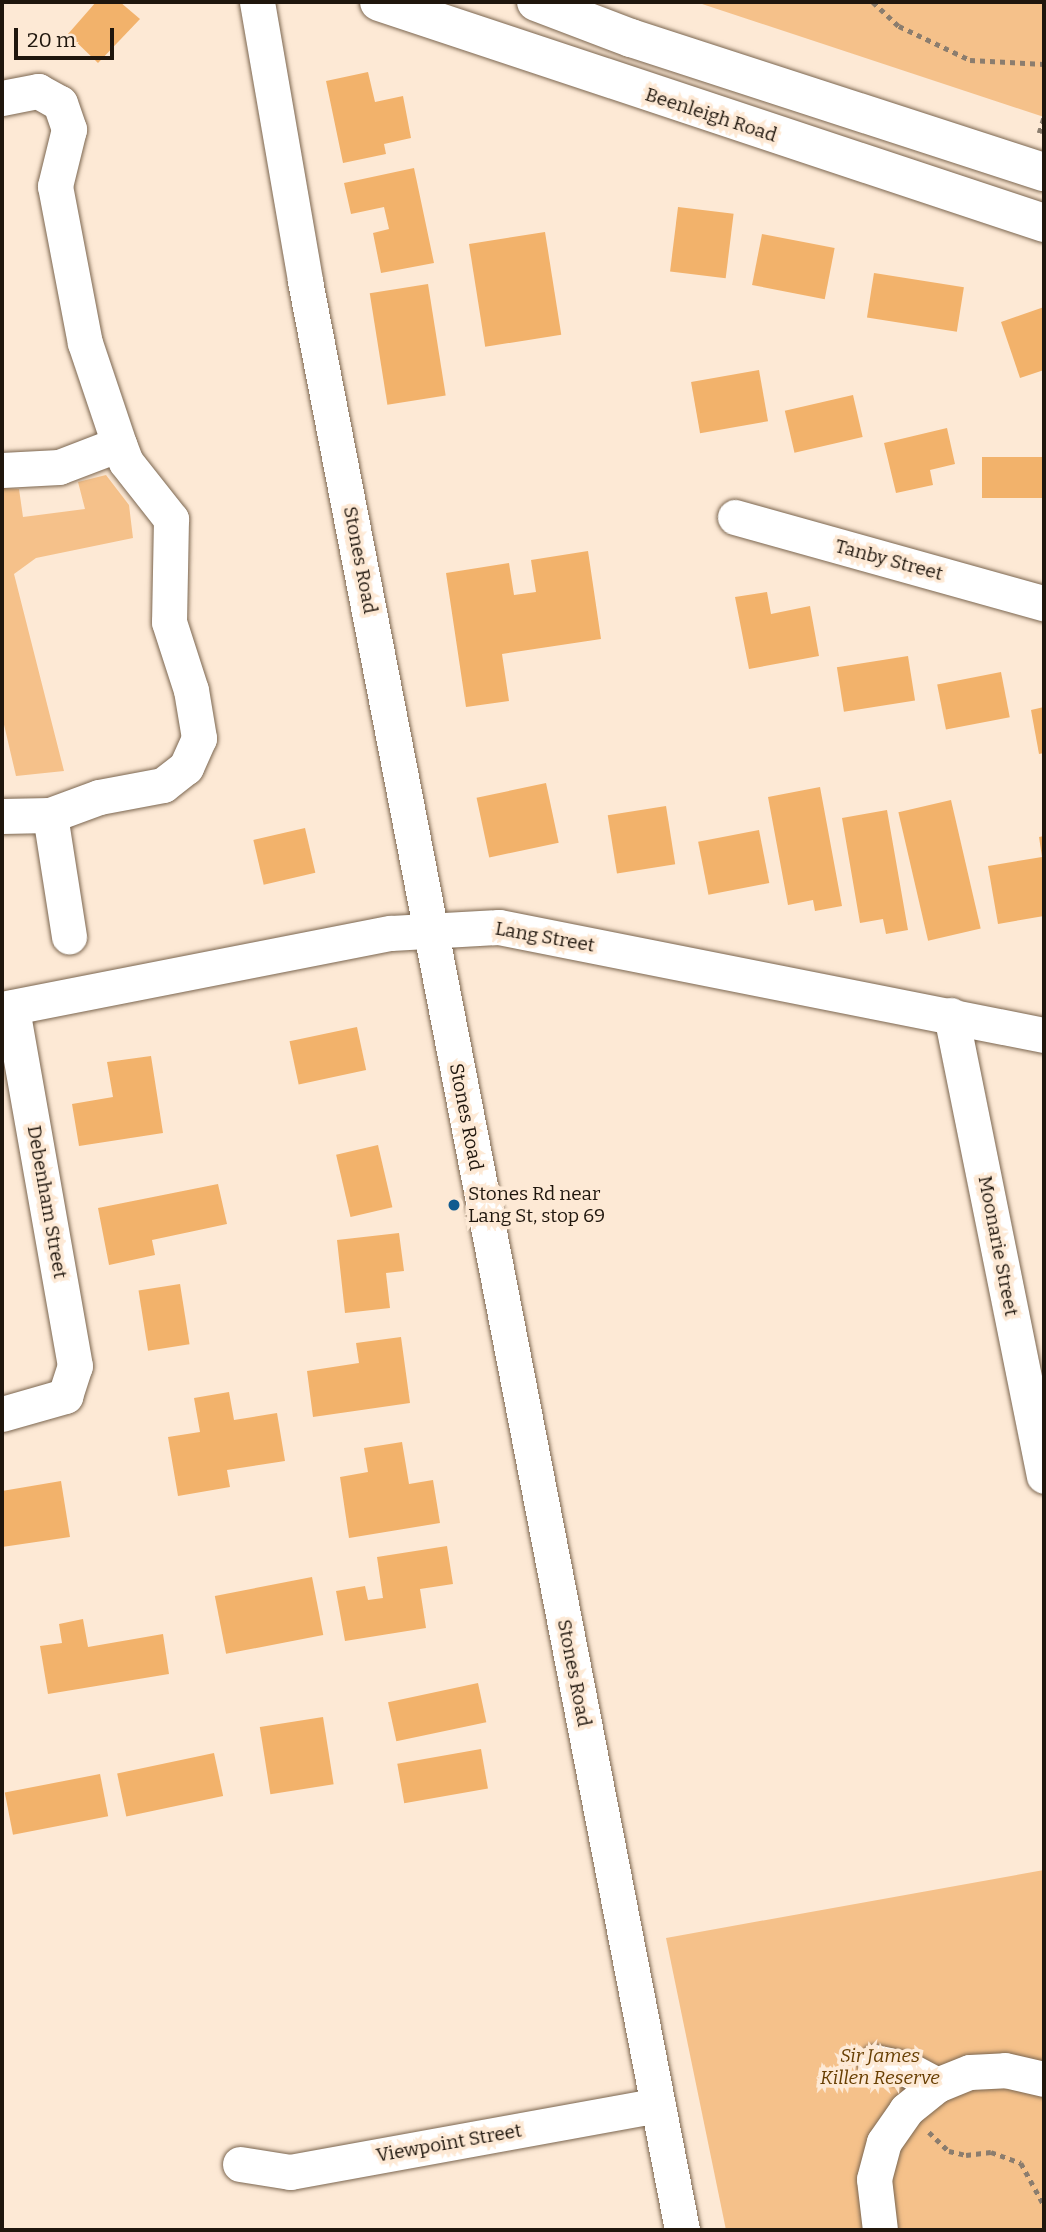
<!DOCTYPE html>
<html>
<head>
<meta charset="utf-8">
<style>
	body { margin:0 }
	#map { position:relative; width:1046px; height:2232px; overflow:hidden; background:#fde9d5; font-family:Bitter,serif }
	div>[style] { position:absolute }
	.green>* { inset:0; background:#f5c18a }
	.building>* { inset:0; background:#f2b26b; transform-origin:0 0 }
	.path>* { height:4.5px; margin-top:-2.25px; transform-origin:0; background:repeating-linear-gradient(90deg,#8b7d6e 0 5px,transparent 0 10px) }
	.roads { filter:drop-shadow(0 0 2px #7b6650) drop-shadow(0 0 2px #7b6650) }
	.minor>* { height:35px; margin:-17.5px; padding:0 17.5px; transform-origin:17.5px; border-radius:17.5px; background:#fff }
	.major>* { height:38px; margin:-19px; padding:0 19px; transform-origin:19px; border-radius:19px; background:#fff }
	.dots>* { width:19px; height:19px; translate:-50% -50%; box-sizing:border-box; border:4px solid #fde9d5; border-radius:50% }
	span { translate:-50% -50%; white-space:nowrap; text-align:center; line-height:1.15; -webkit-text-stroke:7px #fde9d5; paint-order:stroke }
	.street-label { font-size:19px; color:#1f160d }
	.poi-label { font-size:19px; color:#1f160d }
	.left { translate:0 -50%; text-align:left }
	.park-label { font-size:19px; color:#673e02; font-style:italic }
	.frame { position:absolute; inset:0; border:4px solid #1f160d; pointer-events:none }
	.scale { position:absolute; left:14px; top:28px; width:100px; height:32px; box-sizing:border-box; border:4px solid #1f160d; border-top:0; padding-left:9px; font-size:21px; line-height:24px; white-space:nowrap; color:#1f160d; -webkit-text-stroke:5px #fde9d5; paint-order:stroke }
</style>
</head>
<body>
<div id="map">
	<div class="green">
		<div style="clip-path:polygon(696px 2px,1044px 2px,1044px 117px)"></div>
		<div style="clip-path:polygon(106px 475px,129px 505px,133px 538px,36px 558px,14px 574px,64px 771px,16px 776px,2px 716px,2px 488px,19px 489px,23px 517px,85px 509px,78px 482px)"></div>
		<div style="clip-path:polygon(1044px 1870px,1044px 2230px,726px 2230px,666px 1938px)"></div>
	</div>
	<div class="building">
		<div style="clip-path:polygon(96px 2px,120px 2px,140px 19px,98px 63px,68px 34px)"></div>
		<div style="clip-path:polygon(368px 72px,375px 102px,403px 96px,411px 138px,384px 144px,386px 154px,343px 163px,326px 81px)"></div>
		<div style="clip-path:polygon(414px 168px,434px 263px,381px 273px,373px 233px,389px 229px,384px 207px,351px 214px,344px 183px)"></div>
		<div style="left:678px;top:207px;width:56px;height:65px;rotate:7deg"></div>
		<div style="left:545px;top:232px;width:104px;height:77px;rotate:81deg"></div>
		<div style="left:762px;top:234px;width:74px;height:52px;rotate:11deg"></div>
		<div style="left:874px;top:273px;width:91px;height:45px;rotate:9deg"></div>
		<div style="left:428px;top:284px;width:113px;height:59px;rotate:81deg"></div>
		<div style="clip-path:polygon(1044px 307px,1044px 370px,1020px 378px,1001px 322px)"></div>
		<div style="left:759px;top:370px;width:52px;height:69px;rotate:80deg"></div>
		<div style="left:853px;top:395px;width:43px;height:70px;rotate:77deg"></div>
		<div style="clip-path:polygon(947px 428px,955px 464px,930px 470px,933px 485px,896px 493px,884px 443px)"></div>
		<div style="left:1044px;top:457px;width:41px;height:62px;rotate:90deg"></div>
		<div style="clip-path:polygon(588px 551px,601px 639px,502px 654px,509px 701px,466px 707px,446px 573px,509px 563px,514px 595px,536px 592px,531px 560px)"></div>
		<div style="clip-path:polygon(767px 592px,771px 614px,810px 606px,819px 656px,749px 669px,735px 597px)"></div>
		<div style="left:908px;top:656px;width:45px;height:72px;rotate:81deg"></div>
		<div style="left:1001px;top:672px;width:46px;height:65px;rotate:79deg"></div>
		<div style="clip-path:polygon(1044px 707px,1044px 753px,1039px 754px,1031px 710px)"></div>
		<div style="left:546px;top:783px;width:61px;height:71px;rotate:78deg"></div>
		<div style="clip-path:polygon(820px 787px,842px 906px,815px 911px,813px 900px,788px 905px,768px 797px)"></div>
		<div style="left:951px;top:800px;width:132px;height:54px;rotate:77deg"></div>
		<div style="left:666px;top:806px;width:59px;height:59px;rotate:81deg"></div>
		<div style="clip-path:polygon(887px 810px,908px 930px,886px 934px,883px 919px,860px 923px,842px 818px)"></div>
		<div style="left:305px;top:828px;width:46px;height:53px;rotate:77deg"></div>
		<div style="left:759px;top:830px;width:54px;height:62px;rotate:79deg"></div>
		<div style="clip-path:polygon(1044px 836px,1044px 916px,998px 924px,988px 866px,1042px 857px,1039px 837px)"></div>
		<div style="left:357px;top:1027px;width:44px;height:69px;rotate:78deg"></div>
		<div style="clip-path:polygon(151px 1056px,163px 1133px,79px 1146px,72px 1104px,113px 1097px,107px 1062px)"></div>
		<div style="left:378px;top:1145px;width:64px;height:43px;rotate:77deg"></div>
		<div style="clip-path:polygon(218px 1184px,227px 1224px,152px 1240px,155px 1255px,109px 1265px,98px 1208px)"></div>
		<div style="clip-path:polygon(399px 1233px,404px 1271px,386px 1273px,390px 1308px,345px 1313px,337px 1240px)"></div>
		<div style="left:180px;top:1284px;width:61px;height:42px;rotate:81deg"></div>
		<div style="clip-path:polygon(401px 1337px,410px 1403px,313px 1417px,307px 1371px,359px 1363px,356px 1343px)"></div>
		<div style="clip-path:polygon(229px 1392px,234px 1420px,277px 1413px,285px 1461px,227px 1470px,230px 1487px,178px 1496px,168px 1437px,200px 1432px,194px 1398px)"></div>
		<div style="clip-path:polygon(402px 1442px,409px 1484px,433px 1480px,440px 1523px,349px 1538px,340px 1477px,368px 1472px,364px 1448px)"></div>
		<div style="clip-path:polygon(61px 1481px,70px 1537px,2px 1547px,2px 1491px)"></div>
		<div style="clip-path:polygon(447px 1546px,453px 1584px,420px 1589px,426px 1628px,345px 1641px,336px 1591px,365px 1586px,368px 1600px,383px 1598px,377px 1557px)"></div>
		<div style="left:312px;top:1577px;width:59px;height:99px;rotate:79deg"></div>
		<div style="clip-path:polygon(83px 1619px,88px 1647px,163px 1634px,169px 1674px,48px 1694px,40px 1646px,62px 1643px,59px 1624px)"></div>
		<div style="left:478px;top:1683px;width:40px;height:92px;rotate:78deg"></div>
		<div style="left:323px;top:1717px;width:68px;height:64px;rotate:81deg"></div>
		<div style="left:481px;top:1749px;width:40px;height:85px;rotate:80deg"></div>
		<div style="left:214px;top:1753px;width:44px;height:99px;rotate:78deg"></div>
		<div style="left:100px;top:1774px;width:43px;height:97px;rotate:79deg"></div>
	</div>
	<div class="path">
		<div style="left:873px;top:2px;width:35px;rotate:43deg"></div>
		<div style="left:899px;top:26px;width:79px;rotate:25.6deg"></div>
		<div style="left:970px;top:60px;width:74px;rotate:3.1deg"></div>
		<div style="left:1039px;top:133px;width:17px;rotate:-73deg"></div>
		<div style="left:929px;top:2132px;width:28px;rotate:44deg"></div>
		<div style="left:949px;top:2151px;width:17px;rotate:13deg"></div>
		<div style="left:966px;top:2155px;width:25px;rotate:-7deg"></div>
		<div style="left:991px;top:2152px;width:32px;rotate:20deg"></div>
		<div style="left:1021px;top:2163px;width:48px;rotate:61.3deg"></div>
	</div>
	<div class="roads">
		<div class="minor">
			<div style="left:257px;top:2px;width:283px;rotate:80.2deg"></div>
			<div style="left:305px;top:281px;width:1985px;rotate:79.05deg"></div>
			<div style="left:2px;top:98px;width:37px;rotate:-11deg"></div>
			<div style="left:38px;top:91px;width:25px;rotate:29deg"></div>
			<div style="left:60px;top:103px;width:28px;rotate:71deg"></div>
			<div style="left:69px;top:129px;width:59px;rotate:103.8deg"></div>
			<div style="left:55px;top:186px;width:160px;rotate:79.2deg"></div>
			<div style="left:85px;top:343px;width:107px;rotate:71.4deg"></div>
			<div style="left:2px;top:470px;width:57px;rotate:-3deg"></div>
			<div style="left:59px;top:467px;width:64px;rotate:-21deg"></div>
			<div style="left:119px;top:444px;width:19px;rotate:69deg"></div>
			<div style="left:126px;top:462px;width:73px;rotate:51.7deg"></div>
			<div style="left:171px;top:519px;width:103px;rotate:91.1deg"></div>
			<div style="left:169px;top:622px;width:71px;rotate:72.1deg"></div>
			<div style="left:191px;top:690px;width:49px;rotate:80.5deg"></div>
			<div style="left:199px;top:738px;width:32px;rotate:114deg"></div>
			<div style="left:186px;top:767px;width:29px;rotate:142deg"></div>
			<div style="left:163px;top:785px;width:65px;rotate:169.4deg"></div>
			<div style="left:99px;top:797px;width:52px;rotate:159.8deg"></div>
			<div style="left:50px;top:815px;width:48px;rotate:178.8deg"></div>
			<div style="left:735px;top:517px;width:321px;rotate:15.6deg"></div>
			<div style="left:50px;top:815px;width:123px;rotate:81.1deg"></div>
			<div style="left:2px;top:1009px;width:396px;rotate:-11.1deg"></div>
			<div style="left:391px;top:933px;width:108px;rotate:-3.2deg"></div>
			<div style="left:499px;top:927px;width:556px;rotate:11.21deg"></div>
			<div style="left:951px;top:1015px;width:470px;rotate:78.6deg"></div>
			<div style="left:2px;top:1414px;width:66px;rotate:-15.9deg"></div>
			<div style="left:65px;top:1396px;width:32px;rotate:-72deg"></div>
			<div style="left:75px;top:1366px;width:364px;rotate:-100deg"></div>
			<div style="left:875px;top:2062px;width:33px;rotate:12deg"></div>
			<div style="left:907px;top:2069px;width:34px;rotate:28deg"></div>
			<div style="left:240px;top:2164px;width:51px;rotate:9.1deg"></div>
			<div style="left:290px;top:2172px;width:374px;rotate:-10.3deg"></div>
			<div style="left:880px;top:2230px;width:51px;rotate:-96.7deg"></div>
			<div style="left:874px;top:2179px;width:38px;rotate:-75deg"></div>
			<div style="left:884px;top:2142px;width:39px;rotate:-55deg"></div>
			<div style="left:906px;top:2110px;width:40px;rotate:-39deg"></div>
			<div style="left:937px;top:2085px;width:35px;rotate:-22deg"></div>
			<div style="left:970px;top:2072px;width:35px;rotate:-3deg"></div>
			<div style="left:1005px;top:2070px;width:40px;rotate:13deg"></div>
		</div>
		<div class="major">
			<div style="left:379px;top:2px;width:701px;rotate:18.38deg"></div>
			<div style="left:536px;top:2px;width:102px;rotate:20.8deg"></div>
			<div style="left:631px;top:38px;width:434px;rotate:18deg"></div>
		</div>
	</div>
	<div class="dots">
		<div style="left:454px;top:1205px;background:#115b8f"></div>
	</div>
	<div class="street-label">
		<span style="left:711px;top:115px;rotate:18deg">Beenleigh Road</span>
		<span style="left:360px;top:560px;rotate:79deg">Stones Road</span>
		<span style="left:889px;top:560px;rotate:15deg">Tanby Street</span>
		<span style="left:545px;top:937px;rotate:10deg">Lang Street</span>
		<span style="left:466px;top:1117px;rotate:79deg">Stones Road</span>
		<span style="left:47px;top:1202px;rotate:80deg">Debenham Street</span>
		<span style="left:998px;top:1246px;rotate:79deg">Moonarie Street</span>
		<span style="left:574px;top:1673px;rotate:79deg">Stones Road</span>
		<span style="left:449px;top:2143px;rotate:-10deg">Viewpoint Street</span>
	</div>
	<div class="poi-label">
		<span class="left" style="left:468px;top:1205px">Stones Rd near<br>Lang St, stop 69</span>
	</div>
	<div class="park-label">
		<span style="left:880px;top:2067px">Sir James<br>Killen Reserve</span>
	</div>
	<div class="frame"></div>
	<div class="scale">20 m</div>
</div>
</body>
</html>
